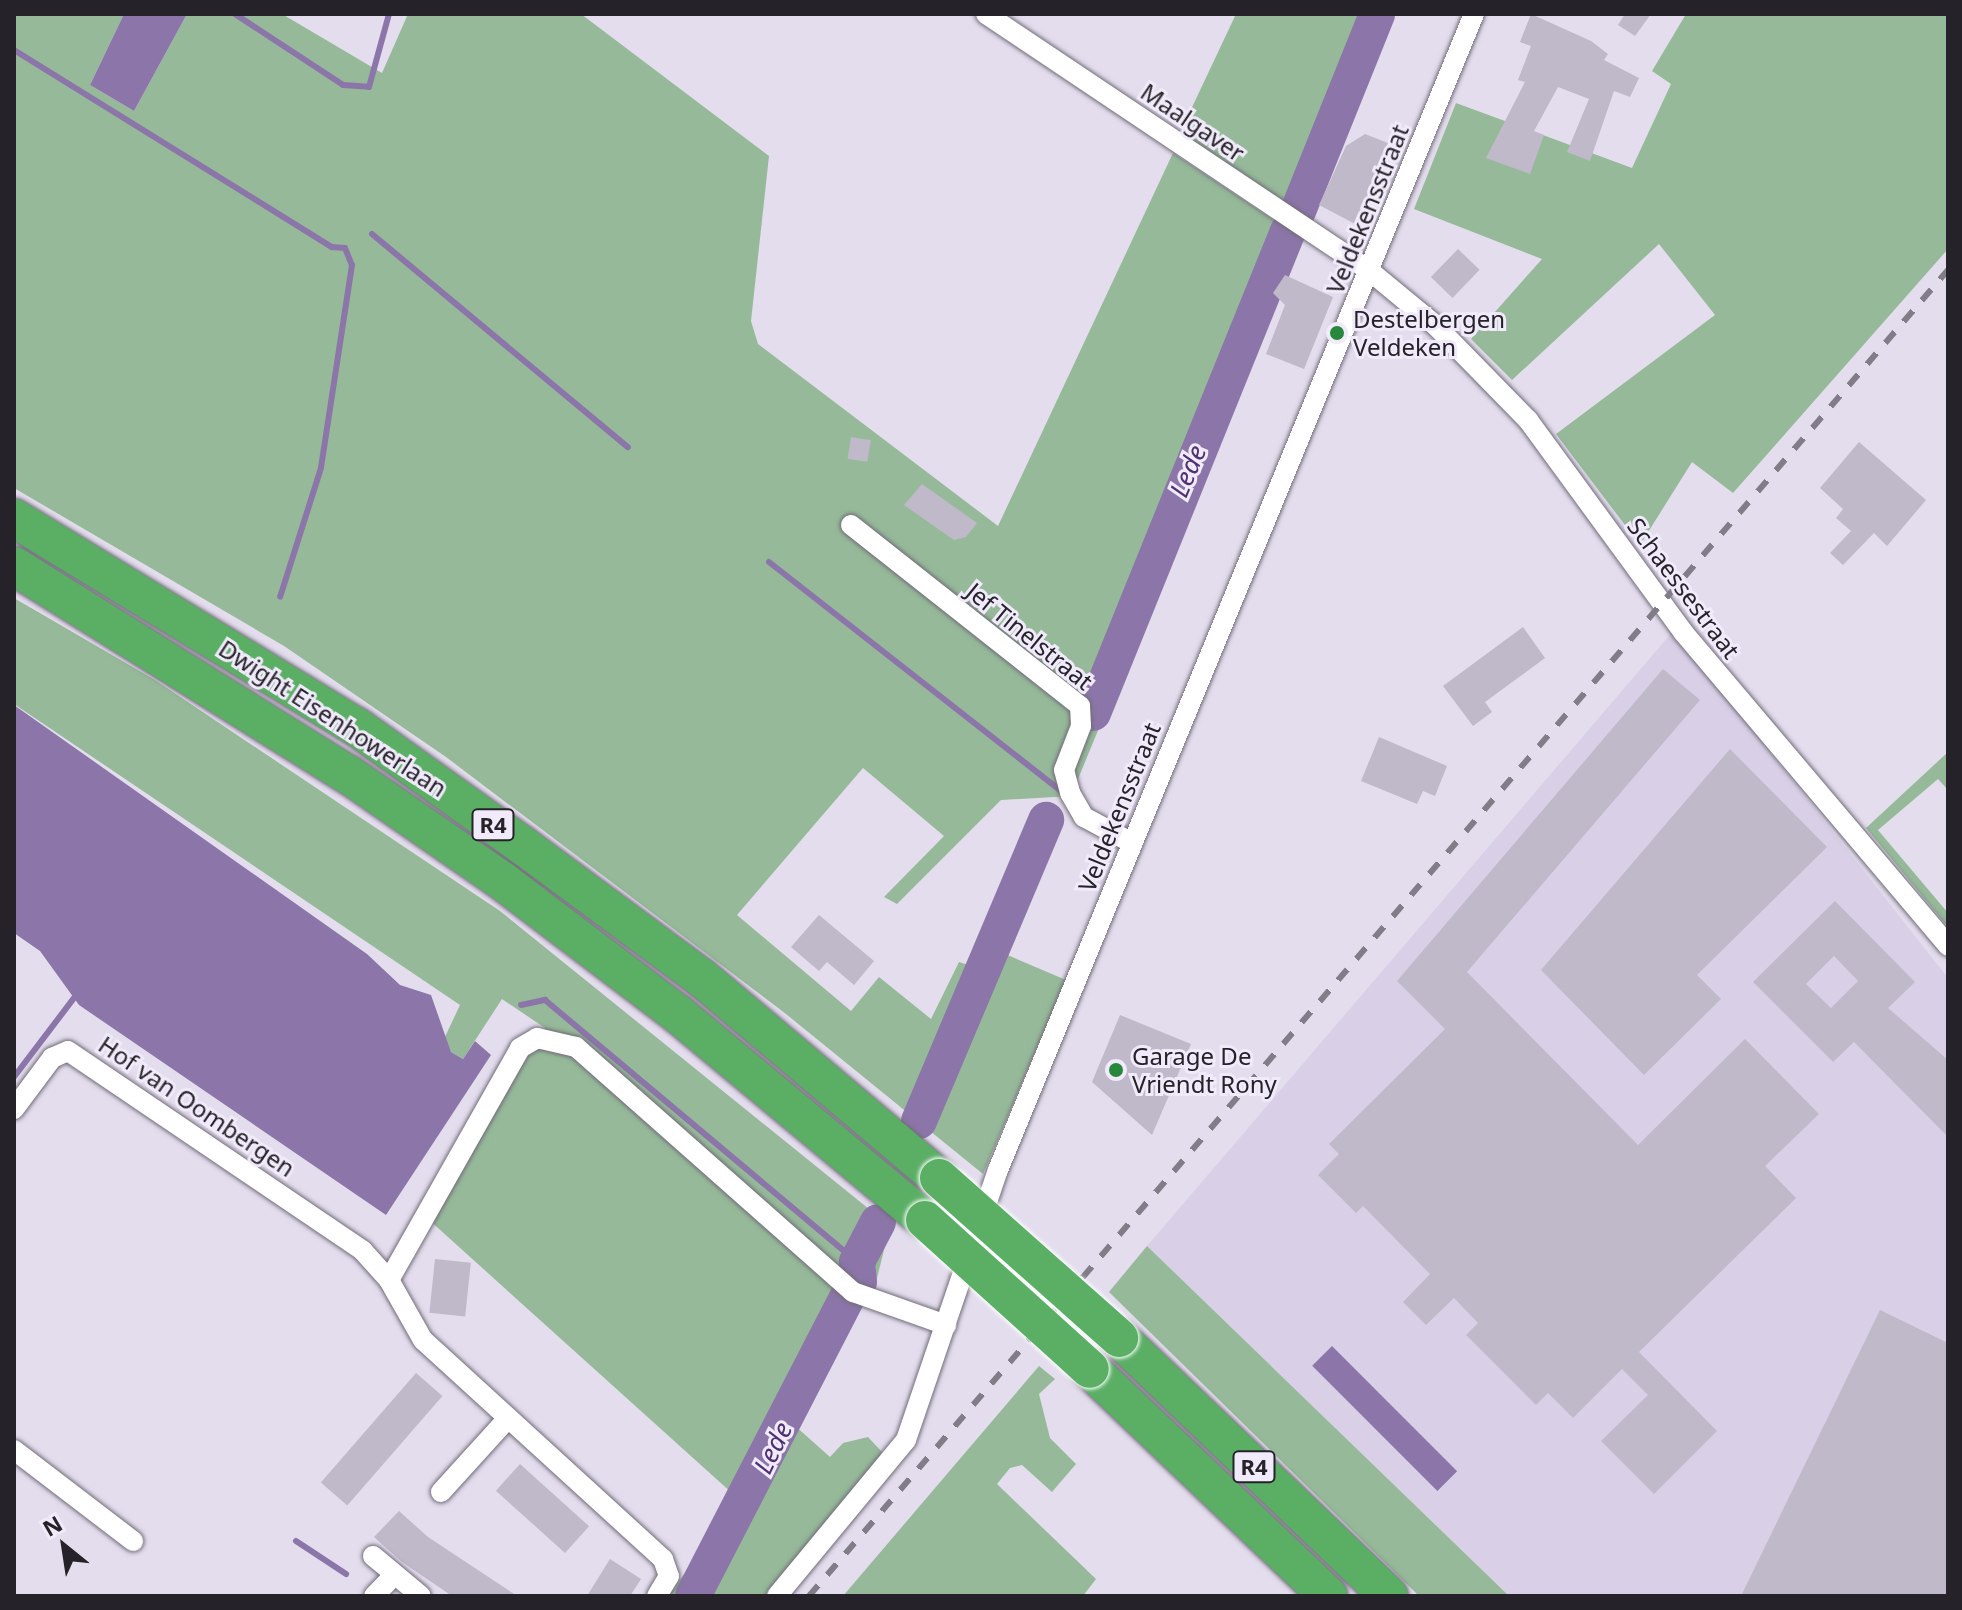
<!DOCTYPE html>
<html>
<head>
<meta charset="utf-8">
<style>
	body { margin:0 }
	#map { position:relative; width:1962px; height:1610px; overflow:hidden; background:#e3dded; font-family:"Noto Sans",sans-serif }
	div>[style] { position:absolute }
	.built>* { inset:0; background:#d9d0e7 }
	.green>* { inset:0; background:#96ba99 }
	.water>* { inset:0; background:#8c76a9; transform-origin:0 0 }
	.stream>* { height:6px; margin:-3px; padding:0 3px; transform-origin:3px; border-radius:3px; background:#8c76a9 }
	.river>* { height:36px; margin:-18px; padding:0 18px; transform-origin:18px; border-radius:18px; background:#8c76a9 }
	.building>* { inset:0; background:#bfb9c9; transform-origin:0 0 }
	.roads { filter:drop-shadow(0 0 2px #716b79) drop-shadow(0 0 2px #716b79) }
	.street>* { height:20px; margin:-10px; padding:0 10px; transform-origin:10px; border-radius:10px; background:#fff }
	.highway>* { height:38px; margin:-19px; padding:0 19px; transform-origin:19px; border-radius:19px; background:#5aaf65 }
	.rail>* { height:6px; margin-top:-3px; transform-origin:0; background:repeating-linear-gradient(90deg,#817d88 0 14px,transparent 0 28px) }
	.bridges { filter:drop-shadow(0 0 2px #fff) drop-shadow(0 0 2px #fff) }
	.highway-bridge>* { height:38px; margin:-19px; padding:0 19px; transform-origin:19px; border-radius:19px; background:#5aaf65 }
	.dots>* { width:22px; height:22px; translate:-50% -50%; box-sizing:border-box; border:4px solid #f0eafa; border-radius:50% }
	span { translate:-50% -50%; white-space:nowrap; text-align:center; line-height:1.15; -webkit-text-stroke:6px #f0eafa; paint-order:stroke }
	.shield-label span { padding:2px 6px; background:#f0eafa; border:2px solid; border-radius:6px; -webkit-text-stroke-width:0 }
	.shield-label { font-size:22px; color:#252329; font-weight:700 }
	.street-label { font-size:24px; color:#252329 }
	.poi-label { font-size:24px; color:#252329 }
	.left { translate:0 -50%; text-align:left }
	.water-label { font-size:26px; color:#4f3070; font-style:italic }
	.frame { position:absolute; inset:0; border:16px solid #252329; pointer-events:none }
	.north { position:absolute; left:24px; top:1506px; width:80px; height:80px; -webkit-text-stroke:6px #f0eafa; paint-order:stroke; rotate:330deg; font-size:22px; font-weight:700; line-height:32px; text-align:center; color:#252329 }
	.north::after { content:''; display:block; margin:auto; width:28px; height:36px; background:#252329; clip-path:polygon(50% 0,100% 100%,50% 72%,0 100%) }
</style>
</head>
<body>
<div id="map">
	<div class="built">
		<div style="clip-path:polygon(1674px 630px,1948px 978px,1948px 1596px,1509px 1596px,1147px 1246px)"></div>
	</div>
	<div class="green">
		<div style="clip-path:polygon(14px 14px,124px 14px,90px 85px,134px 111px,187px 14px,282px 14px,382px 73px,408px 14px,581px 14px,769px 156px,751px 321px,758px 344px,998px 526px,1173px 153px,1301px 238px,1071px 796px,1001px 800px,897px 904px,884px 897px,944px 836px,863px 768px,737px 915px,851px 1011px,879px 977px,931px 1019px,959px 962px,988px 971px,998px 951px,1066px 980px,983px 1174px,786px 1014px,446px 757px,284px 646px,14px 488px)"></div>
		<div style="clip-path:polygon(1236px 14px,1386px 14px,1305px 215px,1178px 137px)"></div>
		<div style="clip-path:polygon(1686px 14px,1948px 14px,1948px 249px,1733px 493px,1692px 462px,1640px 545px,1556px 434px,1715px 315px,1659px 244px,1512px 380px,1471px 339px,1542px 259px,1414px 209px,1456px 103px,1632px 168px,1671px 84px,1652px 71px)"></div>
		<div style="clip-path:polygon(14px 598px,155px 680px,500px 911px,890px 1226px,874px 1290px,775px 1408px,830px 1457px,843px 1443px,868px 1437px,882px 1452px,879px 1464px,767px 1596px,666px 1596px,743px 1503px,428px 1219px,545px 1028px,502px 999px,463px 1059px,451px 1052px,444px 1039px,460px 1005px,14px 704px)"></div>
		<div style="clip-path:polygon(1948px 752px,1948px 790px,1938px 779px,1878px 830px,1948px 913px,1948px 927px,1866px 828px)"></div>
		<div style="clip-path:polygon(1147px 1246px,1509px 1596px,1419px 1596px,1109px 1292px)"></div>
		<div style="clip-path:polygon(1039px 1366px,1055px 1379px,1039px 1394px,1050px 1438px,1076px 1464px,1052px 1492px,1022px 1465px,1010px 1468px,997px 1484px,1096px 1579px,1083px 1596px,843px 1596px)"></div>
	</div>
	<div class="water">
		<div style="clip-path:polygon(124px 14px,187px 14px,134px 111px,90px 85px)"></div>
		<div style="clip-path:polygon(14px 705px,367px 954px,400px 985px,431px 995px,451px 1052px,463px 1059px,475px 1041px,491px 1055px,386px 1215px,79px 1005px,40px 951px,14px 933px)"></div>
		<div style="left:1332px;top:1346px;width:177px;height:28px;rotate:45deg"></div>
	</div>
	<div class="stream">
		<div style="left:235px;top:14px;width:129px;rotate:33.3deg"></div>
		<div style="left:343px;top:85px;width:26px;rotate:4deg"></div>
		<div style="left:369px;top:87px;width:76px;rotate:-74.7deg"></div>
		<div style="left:14px;top:50px;width:374px;rotate:31.8deg"></div>
		<div style="left:332px;top:247px;width:13px;rotate:4deg"></div>
		<div style="left:345px;top:248px;width:18px;rotate:68deg"></div>
		<div style="left:352px;top:265px;width:205px;rotate:98.7deg"></div>
		<div style="left:321px;top:468px;width:135px;rotate:107.6deg"></div>
		<div style="left:372px;top:234px;width:333px;rotate:39.8deg"></div>
		<div style="left:769px;top:562px;width:370px;rotate:38.1deg"></div>
		<div style="left:521px;top:1005px;width:25px;rotate:-12deg"></div>
		<div style="left:545px;top:1000px;width:407px;rotate:40deg"></div>
		<div style="left:14px;top:1077px;width:104px;rotate:-52.8deg"></div>
		<div style="left:296px;top:1541px;width:60px;rotate:33.4deg"></div>
	</div>
	<div class="river">
		<div style="left:1298px;top:211px;width:212px;rotate:-68.1deg"></div>
		<div style="left:1093px;top:713px;width:520px;rotate:-67.97deg"></div>
		<div style="left:919px;top:1121px;width:327px;rotate:-67.1deg"></div>
		<div style="left:859px;top:1282px;width:20px;rotate:-96deg"></div>
		<div style="left:857px;top:1262px;width:45px;rotate:-62.3deg"></div>
		<div style="left:693px;top:1596px;width:338px;rotate:-62.7deg"></div>
	</div>
	<div class="building">
		<div style="clip-path:polygon(1531px 14px,1591px 41px,1608px 54px,1604px 60px,1639px 78px,1630px 97px,1614px 91px,1590px 161px,1567px 152px,1589px 99px,1558px 87px,1534px 131px,1544px 135px,1530px 174px,1486px 158px,1525px 82px,1518px 80px,1531px 46px,1520px 42px)"></div>
		<div style="clip-path:polygon(1625px 14px,1651px 14px,1635px 36px,1618px 25px)"></div>
		<div style="clip-path:polygon(1365px 134px,1388px 143px,1357px 225px,1319px 205px,1346px 146px)"></div>
		<div style="left:1458px;top:249px;width:30px;height:39px;rotate:44deg"></div>
		<div style="clip-path:polygon(1285px 275px,1333px 297px,1304px 369px,1266px 354px,1285px 305px,1273px 293px)"></div>
		<div style="left:851px;top:437px;width:20px;height:22px;rotate:9deg"></div>
		<div style="clip-path:polygon(1859px 442px,1926px 500px,1887px 546px,1874px 533px,1843px 565px,1830px 553px,1851px 531px,1836px 518px,1843px 509px,1820px 488px)"></div>
		<div style="clip-path:polygon(922px 484px,977px 523px,966px 537px,954px 540px,904px 505px)"></div>
		<div style="clip-path:polygon(1523px 627px,1545px 658px,1485px 702px,1492px 712px,1473px 726px,1443px 686px)"></div>
		<div style="clip-path:polygon(1663px 669px,1700px 700px,1467px 972px,1638px 1145px,1745px 1039px,1819px 1114px,1765px 1166px,1796px 1198px,1639px 1352px,1717px 1431px,1654px 1494px,1601px 1441px,1648px 1395px,1622px 1369px,1573px 1418px,1548px 1393px,1536px 1405px,1466px 1335px,1478px 1323px,1454px 1298px,1426px 1325px,1403px 1302px,1430px 1274px,1363px 1206px,1356px 1213px,1318px 1175px,1339px 1154px,1329px 1144px,1445px 1029px,1397px 981px)"></div>
		<div style="clip-path:polygon(1379px 737px,1447px 766px,1435px 796px,1423px 791px,1417px 804px,1361px 781px)"></div>
		<div style="clip-path:polygon(1730px 749px,1827px 847px,1697px 975px,1721px 999px,1644px 1075px,1541px 970px)"></div>
		<div style="clip-path:polygon(evenodd,1835px 901px,1915px 982px,1888px 1008px,1948px 1060px,1948px 1137px,1854px 1042px,1833px 1062px,1753px 982px,1835px 901px,1834px 956px,1858px 981px,1831px 1008px,1806px 984px,1834px 956px)"></div>
		<div style="clip-path:polygon(819px 915px,874px 961px,854px 985px,827px 962px,819px 971px,791px 947px)"></div>
		<div style="clip-path:polygon(1120px 1015px,1191px 1044px,1152px 1135px,1092px 1082px)"></div>
		<div style="left:435px;top:1259px;width:36px;height:54px;rotate:6deg"></div>
		<div style="clip-path:polygon(1880px 1310px,1948px 1343px,1948px 1596px,1741px 1596px)"></div>
		<div style="left:416px;top:1373px;width:35px;height:145px;rotate:41deg"></div>
		<div style="left:520px;top:1464px;width:93px;height:36px;rotate:42deg"></div>
		<div style="clip-path:polygon(399px 1511px,428px 1537px,517px 1596px,452px 1596px,402px 1562px,374px 1537px)"></div>
		<div style="clip-path:polygon(610px 1559px,641px 1579px,630px 1596px,587px 1596px)"></div>
	</div>
	<div class="roads">
		<div class="street">
			<div style="left:986px;top:14px;width:463px;rotate:33.8deg"></div>
			<div style="left:1371px;top:272px;width:83px;rotate:39.6deg"></div>
			<div style="left:1435px;top:325px;width:133px;rotate:45.6deg"></div>
			<div style="left:1528px;top:420px;width:263px;rotate:53.8deg"></div>
			<div style="left:1683px;top:632px;width:411px;rotate:49.8deg"></div>
			<div style="left:851px;top:525px;width:292px;rotate:38.3deg"></div>
			<div style="left:1080px;top:706px;width:20px;rotate:87deg"></div>
			<div style="left:1081px;top:726px;width:47px;rotate:111.1deg"></div>
			<div style="left:1064px;top:770px;width:24px;rotate:75deg"></div>
			<div style="left:1070px;top:793px;width:28px;rotate:60deg"></div>
			<div style="left:1084px;top:817px;width:55px;rotate:28.4deg"></div>
			<div style="left:14px;top:1109px;width:64px;rotate:-53.3deg"></div>
			<div style="left:52px;top:1058px;width:17px;rotate:-24deg"></div>
			<div style="left:68px;top:1051px;width:356px;rotate:34.1deg"></div>
			<div style="left:363px;top:1251px;width:39px;rotate:48deg"></div>
			<div style="left:389px;top:1280px;width:69px;rotate:60.5deg"></div>
			<div style="left:423px;top:1340px;width:325px;rotate:42.4deg"></div>
			<div style="left:663px;top:1559px;width:18px;rotate:71deg"></div>
			<div style="left:669px;top:1576px;width:23px;rotate:121deg"></div>
			<div style="left:389px;top:1280px;width:266px;rotate:-60.5deg"></div>
			<div style="left:520px;top:1048px;width:20px;rotate:-30deg"></div>
			<div style="left:537px;top:1038px;width:40px;rotate:13deg"></div>
			<div style="left:576px;top:1047px;width:370px;rotate:41.5deg"></div>
			<div style="left:853px;top:1292px;width:99px;rotate:19.5deg"></div>
			<div style="left:14px;top:1450px;width:150px;rotate:37.4deg"></div>
			<div style="left:441px;top:1492px;width:100px;rotate:-47.8deg"></div>
			<div style="left:373px;top:1556px;width:62px;rotate:39.8deg"></div>
			<div style="left:374px;top:1596px;width:29px;rotate:-46deg"></div>
			<div style="left:777px;top:1596px;width:202px;rotate:-50.4deg"></div>
			<div style="left:906px;top:1440px;width:285px;rotate:-71.2deg"></div>
			<div style="left:998px;top:1170px;width:1250px;rotate:-67.62deg"></div>
		</div>
		<div class="highway">
			<div style="left:14px;top:518px;width:402px;rotate:31.4deg"></div>
			<div style="left:357px;top:727px;width:203px;rotate:35.6deg"></div>
			<div style="left:522px;top:845px;width:224px;rotate:36.5deg"></div>
			<div style="left:702px;top:978px;width:310px;rotate:40.2deg"></div>
			<div style="left:14px;top:566px;width:395px;rotate:32deg"></div>
			<div style="left:349px;top:775px;width:188px;rotate:34.6deg"></div>
			<div style="left:504px;top:882px;width:218px;rotate:37.2deg"></div>
			<div style="left:678px;top:1014px;width:322px;rotate:39.8deg"></div>
			<div style="left:1119px;top:1338px;width:373px;rotate:43.7deg"></div>
			<div style="left:1090px;top:1369px;width:329px;rotate:43.6deg"></div>
		</div>
	</div>
	<div class="rail">
		<div style="left:809px;top:1596px;width:1748px;rotate:-49.34deg"></div>
	</div>
	<div class="bridges">
		<div class="highway-bridge">
			<div style="left:939px;top:1178px;width:241px;rotate:41.6deg"></div>
			<div style="left:925px;top:1220px;width:222px;rotate:42.1deg"></div>
		</div>
	</div>
	<div class="dots">
		<div style="left:1337px;top:333px;background:#27883b"></div>
		<div style="left:1116px;top:1070px;background:#27883b"></div>
	</div>
	<div class="shield-label">
		<span style="left:493px;top:825px">R4</span>
		<span style="left:1254px;top:1467px">R4</span>
	</div>
	<div class="street-label">
		<span style="left:1193px;top:122px;rotate:34deg">Maalgaver</span>
		<span style="left:1367px;top:209px;rotate:-68deg">Veldekensstraat</span>
		<span style="left:1684px;top:588px;rotate:53deg">Schaessestraat</span>
		<span style="left:1030px;top:636px;rotate:39deg">Jef Tinelstraat</span>
		<span style="left:333px;top:718px;rotate:33deg">Dwight Eisenhowerlaan</span>
		<span style="left:1119px;top:807px;rotate:-68deg">Veldekensstraat</span>
		<span style="left:197px;top:1106px;rotate:34deg">Hof van Oombergen</span>
	</div>
	<div class="poi-label">
		<span class="left" style="left:1353px;top:333px">Destelbergen<br>Veldeken</span>
		<span class="left" style="left:1132px;top:1070px">Garage De<br>Vriendt Rony</span>
	</div>
	<div class="water-label">
		<span style="left:1188px;top:471px;rotate:-67deg">Lede</span>
		<span style="left:773px;top:1448px;rotate:-64deg">Lede</span>
	</div>
	<div class="frame"></div>
	<div class="north">N</div>
</div>
</body>
</html>
